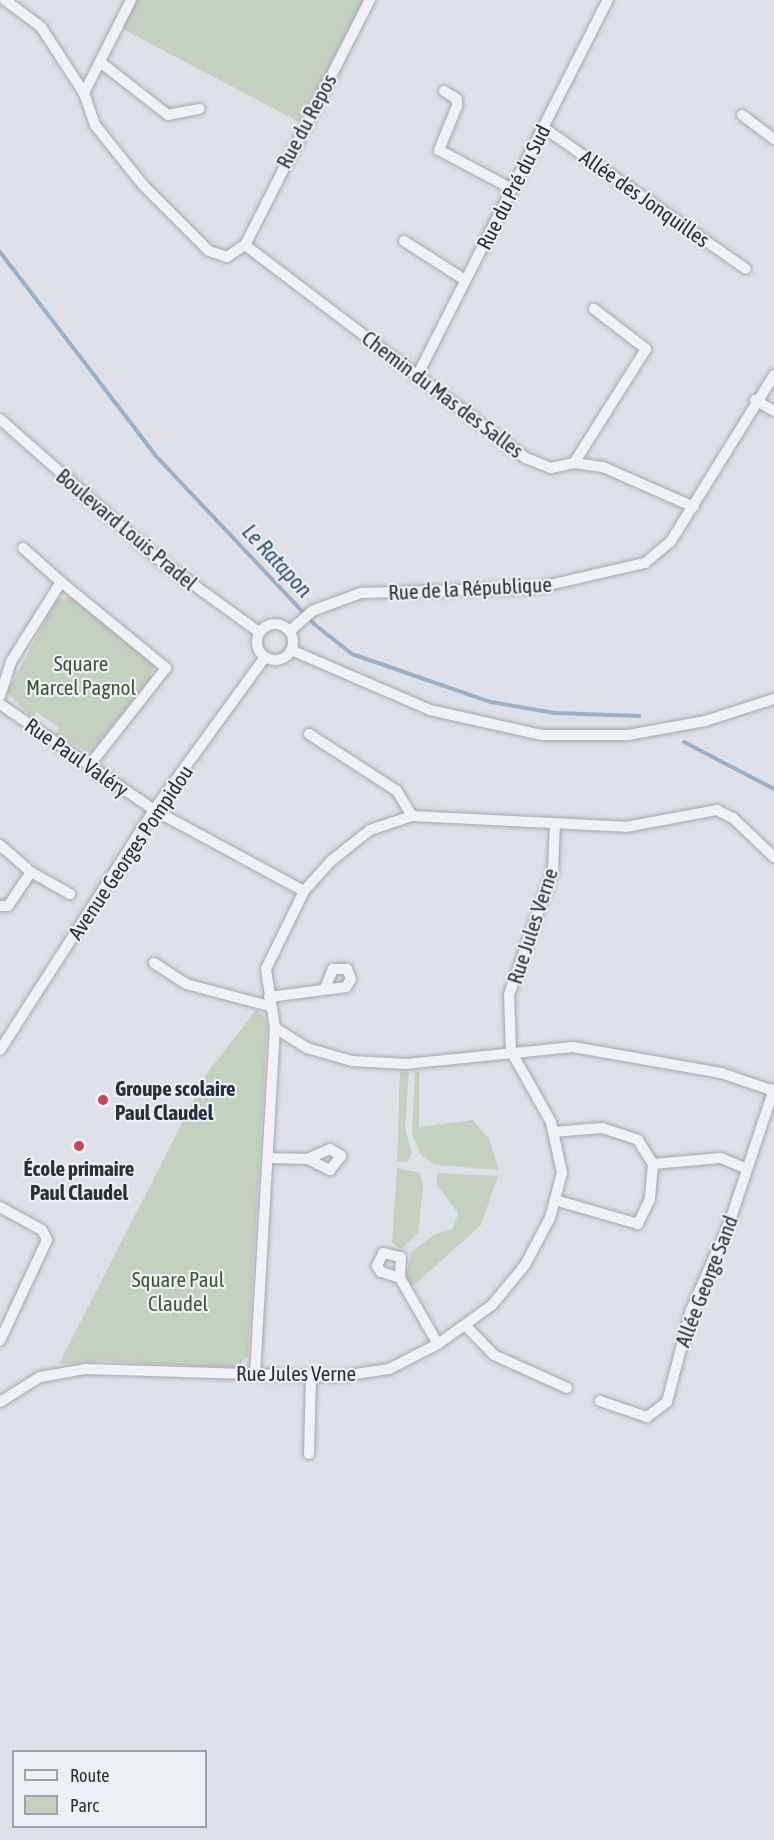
<!DOCTYPE html>
<html>
<head>
<meta charset="utf-8">
<style>
	body { margin:0 }
	#map { position:relative; width:774px; height:1840px; overflow:hidden; background:#dee1e7; font-family:"Asap Condensed",sans-serif }
	div>[style] { position:absolute }
	.green>* { inset:0; background:#c4d1bf }
	.stream>* { height:4px; margin:-2px; padding:0 2px; transform-origin:2px; border-radius:2px; background:#99b0c6 }
	.roads { filter:drop-shadow(0 0 2px #a3a8b1) drop-shadow(0 0 2px #a3a8b1) }
	.minor>* { height:10px; margin:-5px; padding:0 5px; transform-origin:5px; border-radius:5px; background:#f0f2f5 }
	.minor>.ring { margin:-5px; padding:0; box-sizing:content-box; background:none; border:10px solid #f0f2f5; border-radius:50% }
	.dots>* { width:16px; height:16px; translate:-50% -50%; box-sizing:border-box; border:3px solid #edf0f5; border-radius:50% }
	span { translate:-50% -50%; white-space:nowrap; text-align:center; line-height:1.15; -webkit-text-stroke:4.5px #edf0f5; paint-order:stroke }
	.street-label { font-size:21px; color:#27303d }
	.park-label { font-size:21px; color:#3c5835 }
	.poi-label { font-size:21px; color:#27303d; font-weight:700 }
	.left { translate:0 -50%; text-align:left }
	.water-label { font-size:22px; color:#334f6f; font-style:italic }
	.legend { position:absolute; left:12px; top:1750px; width:195px; height:78px; box-sizing:border-box; background:#edf0f5; border:2px solid #9ea3ab; margin:0; padding:8px 10px; list-style:none; font-size:18px; color:#27303d }
	.legend li { display:flex; align-items:center; gap:12px; height:30px }
	.legend b { width:30px; border:2px solid #9ea3ab }
</style>
</head>
<body>
<div id="map">
	<div class="green">
		<div style="clip-path:polygon(135px 0,365px 0,299px 122px,121px 28px)"></div>
		<div style="clip-path:polygon(73px 597px,154px 664px,150px 681px,90px 753px,55px 734px,59px 728px,37px 712px,32px 718px,7px 692px,57px 599px)"></div>
		<div style="clip-path:polygon(256px 1010px,265px 1017px,267px 1029px,248px 1356px,236px 1368px,102px 1361px,59px 1364px,208px 1072px)"></div>
		<div style="clip-path:polygon(415px 1071px,419px 1072px,419px 1127px,473px 1120px,489px 1139px,499px 1170px,436px 1165px,421px 1155px,412px 1134px)"></div>
		<div style="clip-path:polygon(400px 1072px,409px 1072px,405px 1128px,412px 1153px,407px 1162px,397px 1161px)"></div>
		<div style="clip-path:polygon(397px 1168px,420px 1173px,423px 1186px,418px 1233px,402px 1249px,392px 1243px)"></div>
		<div style="clip-path:polygon(437px 1173px,498px 1176px,481px 1225px,413px 1286px,406px 1278px,411px 1252px,435px 1234px,453px 1229px,458px 1213px,437px 1185px)"></div>
	</div>
	<div class="stream">
		<div style="left:0;top:252px;width:255px;rotate:52.6deg"></div>
		<div style="left:155px;top:455px;width:232px;rotate:46.7deg"></div>
		<div style="left:314px;top:624px;width:48px;rotate:38.3deg"></div>
		<div style="left:352px;top:654px;width:147px;rotate:19.1deg"></div>
		<div style="left:491px;top:702px;width:65px;rotate:9.8deg"></div>
		<div style="left:555px;top:713px;width:84px;rotate:2deg"></div>
		<div style="left:684px;top:742px;width:102px;rotate:27.6deg"></div>
	</div>
	<div class="roads">
		<div class="minor">
			<div style="left:5px;top:0;width:45px;rotate:36.9deg"></div>
			<div style="left:41px;top:27px;width:79px;rotate:56.9deg"></div>
			<div style="left:84px;top:93px;width:104px;rotate:-63.2deg"></div>
			<div style="left:100px;top:62px;width:86px;rotate:37.9deg"></div>
			<div style="left:168px;top:115px;width:32px;rotate:-11deg"></div>
			<div style="left:444px;top:91px;width:15px;rotate:32deg"></div>
			<div style="left:457px;top:99px;width:7px;rotate:90deg"></div>
			<div style="left:457px;top:106px;width:48px;rotate:112.2deg"></div>
			<div style="left:439px;top:150px;width:83px;rotate:28.1deg"></div>
			<div style="left:84px;top:93px;width:34px;rotate:71deg"></div>
			<div style="left:95px;top:125px;width:77px;rotate:51.3deg"></div>
			<div style="left:143px;top:185px;width:93px;rotate:45deg"></div>
			<div style="left:209px;top:251px;width:19px;rotate:18deg"></div>
			<div style="left:227px;top:257px;width:22px;rotate:-34deg"></div>
			<div style="left:742px;top:115px;width:40px;rotate:37deg"></div>
			<div style="left:544px;top:128px;width:246px;rotate:34.9deg"></div>
			<div style="left:404px;top:241px;width:72px;rotate:32.6deg"></div>
			<div style="left:245px;top:245px;width:353px;rotate:37.2deg"></div>
			<div style="left:526px;top:458px;width:27px;rotate:22deg"></div>
			<div style="left:551px;top:468px;width:24px;rotate:-12deg"></div>
			<div style="left:574px;top:463px;width:29px;rotate:8deg"></div>
			<div style="left:603px;top:467px;width:99px;rotate:23.7deg"></div>
			<div style="left:245px;top:245px;width:275px;rotate:-63deg"></div>
			<div style="left:418px;top:374px;width:419px;rotate:-63.1deg"></div>
			<div style="left:755px;top:400px;width:22px;rotate:30deg"></div>
			<div style="left:0;top:419px;width:211px;rotate:41.5deg"></div>
			<div style="left:158px;top:559px;width:125px;rotate:35.9deg"></div>
			<div style="left:574px;top:463px;width:135px;rotate:-57.7deg"></div>
			<div style="left:646px;top:349px;width:66px;rotate:-142.4deg"></div>
			<div style="left:23px;top:548px;width:51px;rotate:41.8deg"></div>
			<div class="ring" style="left:257px;top:624px;width:26px;height:26px"></div>
			<div style="left:290px;top:631px;width:30px;rotate:-42deg"></div>
			<div style="left:312px;top:611px;width:52px;rotate:-20.2deg"></div>
			<div style="left:361px;top:593px;width:175px;rotate:-1.6deg"></div>
			<div style="left:536px;top:588px;width:112px;rotate:-12.9deg"></div>
			<div style="left:645px;top:563px;width:34px;rotate:-40deg"></div>
			<div style="left:671px;top:541px;width:195px;rotate:-58.2deg"></div>
			<div style="left:291px;top:650px;width:151px;rotate:23.3deg"></div>
			<div style="left:430px;top:710px;width:115px;rotate:12.6deg"></div>
			<div style="left:542px;top:735px;width:86px"></div>
			<div style="left:628px;top:735px;width:78px;rotate:-10.3deg"></div>
			<div style="left:705px;top:721px;width:72px;rotate:-17.7deg"></div>
			<div style="left:0;top:696px;width:38px;rotate:-72deg"></div>
			<div style="left:12px;top:660px;width:92px;rotate:-57.9deg"></div>
			<div style="left:61px;top:582px;width:136px;rotate:39.3deg"></div>
			<div style="left:166px;top:668px;width:125px;rotate:128.2deg"></div>
			<div style="left:0;top:704px;width:187px;rotate:34.5deg"></div>
			<div style="left:154px;top:810px;width:170px;rotate:28.4deg"></div>
			<div style="left:309px;top:734px;width:105px;rotate:32.9deg"></div>
			<div style="left:397px;top:791px;width:29px;rotate:59deg"></div>
			<div style="left:0;top:845px;width:41px;rotate:41.1deg"></div>
			<div style="left:31px;top:872px;width:41px;rotate:124.1deg"></div>
			<div style="left:8px;top:906px;width:8px;rotate:180deg"></div>
			<div style="left:31px;top:872px;width:45px;rotate:29.4deg"></div>
			<div style="left:154px;top:963px;width:38px;rotate:33deg"></div>
			<div style="left:186px;top:984px;width:86px;rotate:14.8deg"></div>
			<div style="left:269px;top:997px;width:78px;rotate:-7.4deg"></div>
			<div style="left:346px;top:987px;width:9px;rotate:-58deg"></div>
			<div style="left:351px;top:979px;width:11px;rotate:-112deg"></div>
			<div style="left:347px;top:969px;width:14px;rotate:180deg"></div>
			<div style="left:333px;top:969px;width:21px;rotate:113deg"></div>
			<div style="left:0;top:1050px;width:285px;rotate:-57.3deg"></div>
			<div style="left:154px;top:810px;width:189px;rotate:-54deg"></div>
			<div style="left:774px;top:1091px;width:56px;rotate:-161.2deg"></div>
			<div style="left:721px;top:1073px;width:150px;rotate:-170deg"></div>
			<div style="left:573px;top:1047px;width:167px;rotate:174.2deg"></div>
			<div style="left:407px;top:1064px;width:55px;rotate:-176.9deg"></div>
			<div style="left:352px;top:1061px;width:47px;rotate:-163.9deg"></div>
			<div style="left:307px;top:1048px;width:38px;rotate:-148deg"></div>
			<div style="left:275px;top:1028px;width:60px;rotate:-98.7deg"></div>
			<div style="left:266px;top:969px;width:87px;rotate:-64deg"></div>
			<div style="left:304px;top:891px;width:40px;rotate:-48deg"></div>
			<div style="left:331px;top:861px;width:50px;rotate:-38.5deg"></div>
			<div style="left:370px;top:830px;width:44px;rotate:-18.4deg"></div>
			<div style="left:412px;top:816px;width:214px;rotate:2.9deg"></div>
			<div style="left:626px;top:827px;width:93px;rotate:-10.6deg"></div>
			<div style="left:717px;top:810px;width:18px;rotate:27deg"></div>
			<div style="left:733px;top:818px;width:57px;rotate:43.6deg"></div>
			<div style="left:553px;top:1132px;width:49px;rotate:-4.7deg"></div>
			<div style="left:602px;top:1128px;width:38px;rotate:18deg"></div>
			<div style="left:638px;top:1140px;width:28px;rotate:58deg"></div>
			<div style="left:653px;top:1164px;width:35px;rotate:95deg"></div>
			<div style="left:650px;top:1199px;width:28px;rotate:116deg"></div>
			<div style="left:638px;top:1224px;width:86px;rotate:-163.9deg"></div>
			<div style="left:268px;top:1158px;width:40px;rotate:1.4deg"></div>
			<div style="left:308px;top:1159px;width:25px;rotate:27deg"></div>
			<div style="left:330px;top:1170px;width:18px;rotate:-52deg"></div>
			<div style="left:341px;top:1156px;width:13px;rotate:-148deg"></div>
			<div style="left:330px;top:1149px;width:24px;rotate:156deg"></div>
			<div style="left:653px;top:1164px;width:68px;rotate:-5deg"></div>
			<div style="left:721px;top:1158px;width:28px;rotate:23deg"></div>
			<div style="left:0;top:1207px;width:48px;rotate:28.7deg"></div>
			<div style="left:42px;top:1230px;width:11px;rotate:63deg"></div>
			<div style="left:47px;top:1240px;width:111px;rotate:115deg"></div>
			<div style="left:400px;top:1278px;width:20px;rotate:-162deg"></div>
			<div style="left:381px;top:1272px;width:7px;rotate:-124deg"></div>
			<div style="left:377px;top:1266px;width:14px;rotate:-65deg"></div>
			<div style="left:383px;top:1253px;width:18px;rotate:13deg"></div>
			<div style="left:401px;top:1257px;width:21px;rotate:93deg"></div>
			<div style="left:400px;top:1278px;width:76px;rotate:60.1deg"></div>
			<div style="left:466px;top:1326px;width:40px;rotate:46deg"></div>
			<div style="left:494px;top:1355px;width:80px;rotate:24.3deg"></div>
			<div style="left:255px;top:1374px;width:347px;rotate:-86.7deg"></div>
			<div style="left:600px;top:1401px;width:50px;rotate:18.8deg"></div>
			<div style="left:647px;top:1417px;width:25px;rotate:-37deg"></div>
			<div style="left:667px;top:1402px;width:95px;rotate:-75.4deg"></div>
			<div style="left:691px;top:1310px;width:97px;rotate:-66.3deg"></div>
			<div style="left:730px;top:1221px;width:139px;rotate:-71.6deg"></div>
			<div style="left:0;top:1402px;width:47px;rotate:-32deg"></div>
			<div style="left:40px;top:1377px;width:47px;rotate:-9.9deg"></div>
			<div style="left:86px;top:1369px;width:250px;rotate:1.8deg"></div>
			<div style="left:336px;top:1377px;width:54px;rotate:-8.6deg"></div>
			<div style="left:389px;top:1369px;width:55px;rotate:-27deg"></div>
			<div style="left:438px;top:1344px;width:67px;rotate:-35.8deg"></div>
			<div style="left:492px;top:1305px;width:52px;rotate:-50.5deg"></div>
			<div style="left:525px;top:1265px;width:53px;rotate:-62deg"></div>
			<div style="left:550px;top:1218px;width:47px;rotate:-75.1deg"></div>
			<div style="left:562px;top:1173px;width:52px;rotate:-102.2deg"></div>
			<div style="left:551px;top:1122px;width:81px;rotate:-119.4deg"></div>
			<div style="left:511px;top:1051px;width:56px;rotate:-92deg"></div>
			<div style="left:509px;top:995px;width:133px;rotate:-70.6deg"></div>
			<div style="left:553px;top:870px;width:46px;rotate:-87.5deg"></div>
			<div style="left:309px;top:1454px;width:78px;rotate:-88.5deg"></div>
		</div>
	</div>
	<div class="dots">
		<div style="left:103px;top:1100px;background:#c9455b"></div>
		<div style="left:79px;top:1146px;background:#c9455b"></div>
	</div>
	<div class="street-label">
		<span style="left:306px;top:121px;rotate:-62deg">Rue du Repos</span>
		<span style="left:513px;top:187px;rotate:-63deg">Rue du Pré du Sud</span>
		<span style="left:645px;top:198px;rotate:35deg">Allée des Jonquilles</span>
		<span style="left:443px;top:394px;rotate:37deg">Chemin du Mas des Salles</span>
		<span style="left:127px;top:529px;rotate:40deg">Boulevard Louis Pradel</span>
		<span style="left:470px;top:588px;rotate:-3deg">Rue de la République</span>
		<span style="left:77px;top:757px;rotate:35deg">Rue Paul Valéry</span>
		<span style="left:130px;top:852px;rotate:-56deg">Avenue Georges Pompidou</span>
		<span style="left:532px;top:926px;rotate:-72deg">Rue Jules Verne</span>
		<span style="left:706px;top:1281px;rotate:-69deg">Allée George Sand</span>
		<span style="left:296px;top:1373px">Rue Jules Verne</span>
	</div>
	<div class="park-label">
		<span style="left:81px;top:675px">Square<br>Marcel Pagnol</span>
		<span style="left:178px;top:1291px">Square Paul<br>Claudel</span>
	</div>
	<div class="poi-label">
		<span class="left" style="left:115px;top:1100px">Groupe scolaire<br>Paul Claudel</span>
		<span style="left:79px;top:1180px">École primaire<br>Paul Claudel</span>
	</div>
	<div class="water-label">
		<span style="left:277px;top:561px;rotate:47deg">Le Ratapon</span>
	</div>
	<ul class="legend">
	<li><b style="height:8px;background:#f0f2f5"></b>Route</li>
	<li><b style="height:16px;background:#c4d1bf"></b>Parc</li>
	</ul>
</div>
</body>
</html>
